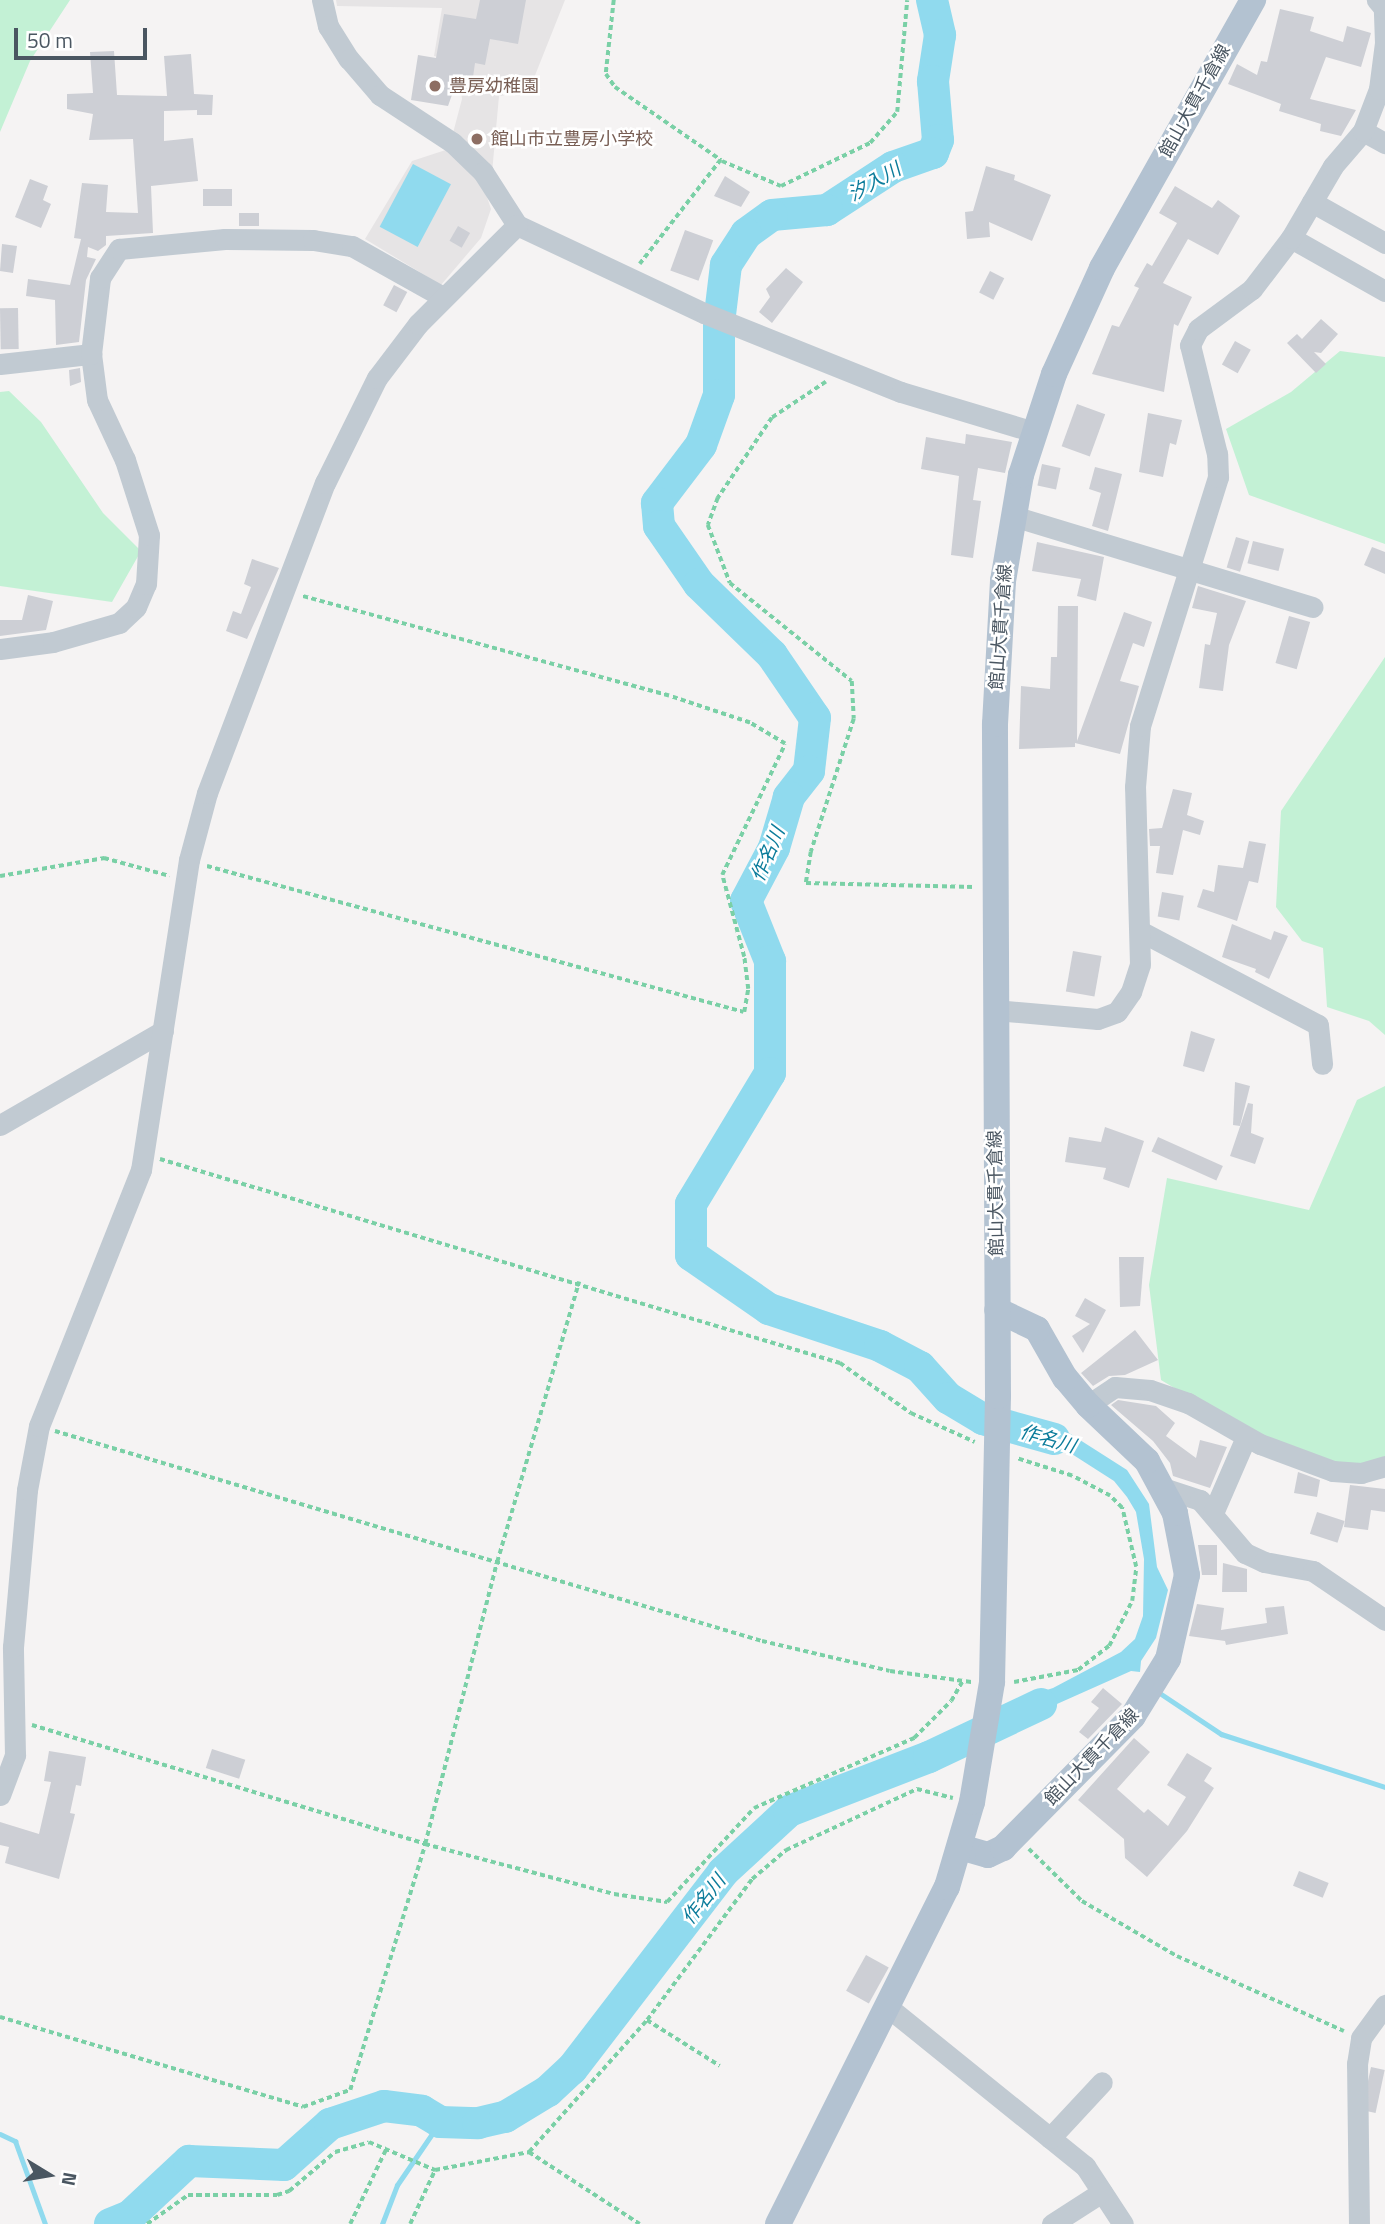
<!DOCTYPE html>
<html>
<head>
<meta charset="utf-8">
<style>
	body { margin:0 }
	#map { position:relative; width:1385px; height:2224px; overflow:hidden; background:#f5f3f3; font-family:"Titillium Web","Noto Sans JP",sans-serif }
	div>[style] { position:absolute }
	.education>* { inset:0; background:#e6e4e5 }
	.green>* { inset:0; background:#c3f1d5 }
	.water>* { inset:0; background:#90daee; transform-origin:0 0 }
	.stream>* { height:5px; margin:-2.5px; padding:0 2.5px; transform-origin:2.5px; border-radius:2.5px; background:#90daee }
	.river>* { height:32px; margin:-16px; padding:0 16px; transform-origin:16px; border-radius:16px; background:#90daee }
	.building>* { inset:0; background:#cdcfd5; transform-origin:0 0 }
	.path>* { height:3.5px; margin-top:-1.75px; transform-origin:0; background:repeating-linear-gradient(90deg,#7ad0a6 0 5px,transparent 0 8.5px) }
	.minor>* { height:21px; margin:-10.5px; padding:0 10.5px; transform-origin:10.5px; border-radius:10.5px; background:#c1cad2 }
	.major>* { height:26px; margin:-13px; padding:0 13px; transform-origin:13px; border-radius:13px; background:#b3c2d1 }
	.dots>* { width:19px; height:19px; translate:-50% -50%; box-sizing:border-box; border:4px solid #fff; border-radius:50% }
	span { translate:-50% -50%; white-space:nowrap; text-align:center; line-height:1.15; -webkit-text-stroke:5px #fff; paint-order:stroke }
	.education-label { font-size:18px; color:#785e54 }
	.left { translate:0 -50%; text-align:left }
	.street-label { font-size:18px; color:#4a5661 }
	.water-label { font-size:19px; color:#0c7c9b; font-style:italic }
	.north { position:absolute; left:14px; top:2140px; width:70px; height:70px; -webkit-text-stroke:5px #fff; paint-order:stroke; rotate:101deg; font-size:19px; font-weight:700; line-height:28px; text-align:center; color:#4a5661 }
	.north::after { content:''; display:block; margin:auto; width:24px; height:32px; background:#4a5661; clip-path:polygon(50% 0,100% 100%,50% 72%,0 100%) }
	.scale { position:absolute; left:14px; top:28px; width:133px; height:32px; box-sizing:border-box; border:4px solid #4a5661; border-top:0; padding-left:9px; font-size:21px; line-height:24px; white-space:nowrap; color:#4a5661; -webkit-text-stroke:5px #fff; paint-order:stroke }
</style>
</head>
<body>
<div id="map">
	<div class="education">
		<div style="clip-path:polygon(336px 0,565px 0,528px 93px,499px 96px,492px 173px,485px 191px,491px 209px,481px 238px,441px 285px,365px 239px,412px 161px,464px 144px,453px 133px,462px 99px,457px 62px,434px 56px,442px 8px,337px 6px)"></div>
	</div>
	<div class="green">
		<div style="clip-path:polygon(0 0,70px 0,30px 61px,0 132px)"></div>
		<div style="clip-path:polygon(1340px 351px,1385px 357px,1385px 544px,1249px 495px,1226px 429px,1291px 392px)"></div>
		<div style="clip-path:polygon(9px 391px,41px 422px,103px 513px,141px 551px,112px 602px,0 586px,0 392px)"></div>
		<div style="clip-path:polygon(1385px 657px,1385px 1035px,1369px 1021px,1327px 1007px,1323px 948px,1302px 941px,1276px 907px,1281px 811px)"></div>
		<div style="clip-path:polygon(1385px 1086px,1385px 1462px,1355px 1469px,1248px 1432px,1161px 1380px,1149px 1285px,1167px 1178px,1309px 1210px,1357px 1100px)"></div>
	</div>
	<div class="water">
		<div style="left:413px;top:164px;width:43px;height:71px;rotate:28deg"></div>
		<div style="clip-path:polygon(1012px 1417px,1069px 1433px,1127px 1470px,1149px 1504px,1157px 1567px,1168px 1590px,1156px 1638px,1141px 1661px,1140px 1672px,1131px 1671px,1039px 1712px,1032px 1721px,1002px 1734px,1005px 1704px,1053px 1688px,1121px 1652px,1135px 1639px,1143px 1616px,1144px 1559px,1136px 1512px,1127px 1497px,1114px 1481px,1064px 1449px,1012px 1435px)"></div>
	</div>
	<div class="stream">
		<div style="left:1158px;top:1692px;width:76px;rotate:33.7deg"></div>
		<div style="left:1221px;top:1734px;width:172px;rotate:17.9deg"></div>
		<div style="left:0;top:2134px;width:17px;rotate:25deg"></div>
		<div style="left:15px;top:2141px;width:88px;rotate:70.1deg"></div>
		<div style="left:382px;top:2224px;width:42px;rotate:-69deg"></div>
		<div style="left:397px;top:2185px;width:76px;rotate:-55.7deg"></div>
	</div>
	<div class="river">
		<div style="left:932px;top:0;width:36px;rotate:77deg"></div>
		<div style="left:940px;top:35px;width:47px;rotate:98.7deg"></div>
		<div style="left:933px;top:81px;width:59px;rotate:85.2deg"></div>
		<div style="left:938px;top:140px;width:14px;rotate:111deg"></div>
		<div style="left:933px;top:153px;width:42px;rotate:160.7deg"></div>
		<div style="left:893px;top:167px;width:79px;rotate:146.9deg"></div>
		<div style="left:827px;top:210px;width:55px;rotate:174.8deg"></div>
		<div style="left:772px;top:215px;width:32px;rotate:144deg"></div>
		<div style="left:746px;top:234px;width:37px;rotate:123deg"></div>
		<div style="left:726px;top:265px;width:58px;rotate:96.9deg"></div>
		<div style="left:719px;top:323px;width:72px;rotate:90deg"></div>
		<div style="left:719px;top:395px;width:53px;rotate:109.8deg"></div>
		<div style="left:701px;top:445px;width:73px;rotate:127.2deg"></div>
		<div style="left:657px;top:503px;width:23px;rotate:85deg"></div>
		<div style="left:659px;top:526px;width:70px;rotate:55.4deg"></div>
		<div style="left:699px;top:584px;width:102px;rotate:44.2deg"></div>
		<div style="left:772px;top:655px;width:76px;rotate:55.7deg"></div>
		<div style="left:815px;top:718px;width:53px;rotate:96.5deg"></div>
		<div style="left:809px;top:771px;width:33px;rotate:128deg"></div>
		<div style="left:789px;top:797px;width:53px;rotate:106.4deg"></div>
		<div style="left:774px;top:848px;width:60px;rotate:117.8deg"></div>
		<div style="left:746px;top:901px;width:65px;rotate:68.2deg"></div>
		<div style="left:770px;top:961px;width:112px;rotate:90deg"></div>
		<div style="left:770px;top:1073px;width:153px;rotate:121.1deg"></div>
		<div style="left:691px;top:1204px;width:51px;rotate:90deg"></div>
		<div style="left:691px;top:1255px;width:95px;rotate:34.7deg"></div>
		<div style="left:769px;top:1309px;width:117px;rotate:18.4deg"></div>
		<div style="left:880px;top:1346px;width:45px;rotate:27.7deg"></div>
		<div style="left:920px;top:1367px;width:42px;rotate:47.9deg"></div>
		<div style="left:948px;top:1398px;width:41px;rotate:31deg"></div>
		<div style="left:983px;top:1419px;width:74px;rotate:15.7deg"></div>
		<div style="left:110px;top:2224px;width:22px;rotate:-22deg"></div>
		<div style="left:130px;top:2216px;width:81px;rotate:-43deg"></div>
		<div style="left:189px;top:2161px;width:95px;rotate:2.4deg"></div>
		<div style="left:284px;top:2165px;width:62px;rotate:-41.7deg"></div>
		<div style="left:330px;top:2124px;width:57px;rotate:-18.4deg"></div>
		<div style="left:384px;top:2106px;width:38px;rotate:7deg"></div>
		<div style="left:422px;top:2111px;width:21px;rotate:31deg"></div>
		<div style="left:440px;top:2122px;width:38px;rotate:2deg"></div>
		<div style="left:478px;top:2123px;width:28px;rotate:-13deg"></div>
		<div style="left:505px;top:2117px;width:50px;rotate:-31.2deg"></div>
		<div style="left:548px;top:2091px;width:33px;rotate:-43deg"></div>
		<div style="left:572px;top:2069px;width:248px;rotate:-52.5deg"></div>
		<div style="left:723px;top:1872px;width:90px;rotate:-42.7deg"></div>
		<div style="left:789px;top:1811px;width:150px;rotate:-21.1deg"></div>
		<div style="left:929px;top:1757px;width:124px;rotate:-25.3deg"></div>
	</div>
	<div class="building">
		<div style="clip-path:polygon(480px 0,526px 0,518px 44px,490px 39px,485px 65px,475px 63px,473px 77px,459px 75px,448px 106px,411px 100px,418px 55px,436px 58px,444px 14px,476px 19px)"></div>
		<div style="clip-path:polygon(1280px 9px,1314px 17px,1310px 31px,1343px 42px,1347px 26px,1371px 33px,1361px 67px,1326px 57px,1310px 99px,1356px 110px,1341px 136px,1320px 131px,1321px 124px,1279px 111px,1281px 104px,1228px 84px,1237px 64px,1257px 75px,1261px 61px,1267px 62px)"></div>
		<div style="clip-path:polygon(114px 51px,117px 95px,167px 96px,164px 56px,191px 54px,194px 94px,213px 95px,212px 115px,197px 115px,197px 110px,164px 111px,164px 141px,193px 138px,198px 181px,151px 186px,153px 233px,106px 236px,106px 245px,98px 251px,88px 247px,87px 257px,96px 259px,86px 280px,79px 342px,56px 345px,55px 300px,26px 296px,28px 279px,70px 285px,81px 239px,74px 238px,82px 183px,108px 185px,106px 212px,138px 213px,133px 139px,89px 140px,93px 114px,67px 109px,67px 94px,93px 93px,90px 52px)"></div>
		<div style="clip-path:polygon(986px 166px,1015px 175px,1014px 180px,1051px 195px,1032px 241px,989px 222px,990px 237px,967px 239px,965px 212px,973px 211px)"></div>
		<div style="clip-path:polygon(725px 176px,750px 192px,741px 207px,714px 196px)"></div>
		<div style="clip-path:polygon(30px 179px,48px 186px,43px 200px,51px 204px,41px 228px,15px 217px)"></div>
		<div style="clip-path:polygon(1175px 186px,1212px 208px,1218px 200px,1240px 216px,1218px 255px,1188px 239px,1163px 283px,1192px 297px,1178px 326px,1174px 324px,1164px 392px,1092px 374px,1112px 325px,1119px 327px,1139px 288px,1134px 286px,1147px 263px,1152px 266px,1177px 223px,1159px 213px)"></div>
		<div style="left:232px;top:189px;width:17px;height:29px;rotate:90deg"></div>
		<div style="left:259px;top:213px;width:13px;height:20px;rotate:90deg"></div>
		<div style="left:458px;top:226px;width:14px;height:17px;rotate:30deg"></div>
		<div style="left:685px;top:230px;width:30px;height:43px;rotate:20deg"></div>
		<div style="clip-path:polygon(2px 244px,17px 246px,13px 273px,0 271px)"></div>
		<div style="clip-path:polygon(786px 268px,803px 282px,772px 323px,759px 312px,770px 297px,766px 289px)"></div>
		<div style="left:990px;top:271px;width:16px;height:24px;rotate:27deg"></div>
		<div style="left:394px;top:285px;width:15px;height:23px;rotate:28deg"></div>
		<div style="left:18px;top:308px;width:41px;height:18px;rotate:89deg"></div>
		<div style="clip-path:polygon(1321px 319px,1338px 334px,1321px 353px,1314px 352px,1326px 364px,1316px 373px,1287px 343px,1297px 334px,1302px 339px)"></div>
		<div style="left:1235px;top:341px;width:18px;height:27px;rotate:29deg"></div>
		<div style="clip-path:polygon(80px 368px,81px 382px,70px 386px,69px 370px)"></div>
		<div style="left:1077px;top:404px;width:30px;height:45px;rotate:20deg"></div>
		<div style="clip-path:polygon(1148px 413px,1182px 420px,1176px 445px,1170px 443px,1163px 477px,1139px 472px)"></div>
		<div style="clip-path:polygon(966px 434px,1012px 442px,1005px 473px,978px 468px,973px 500px,981px 501px,973px 558px,951px 555px,959px 476px,921px 469px,926px 437px,965px 444px)"></div>
		<div style="left:1042px;top:464px;width:19px;height:22px;rotate:12deg"></div>
		<div style="clip-path:polygon(1095px 467px,1122px 474px,1108px 531px,1092px 526px,1101px 493px,1089px 489px)"></div>
		<div style="left:1236px;top:537px;width:14px;height:32px;rotate:17deg"></div>
		<div style="left:1253px;top:541px;width:32px;height:23px;rotate:14deg"></div>
		<div style="clip-path:polygon(1037px 542px,1104px 557px,1096px 601px,1077px 596px,1081px 579px,1032px 571px)"></div>
		<div style="clip-path:polygon(1372px 547px,1385px 552px,1385px 574px,1364px 565px)"></div>
		<div style="clip-path:polygon(252px 559px,279px 568px,247px 639px,226px 631px,233px 611px,241px 614px,251px 587px,244px 584px)"></div>
		<div style="clip-path:polygon(1198px 586px,1246px 601px,1229px 645px,1223px 691px,1199px 688px,1205px 644px,1210px 645px,1217px 613px,1192px 608px)"></div>
		<div style="clip-path:polygon(28px 595px,53px 601px,46px 630px,0 636px,0 620px,22px 620px)"></div>
		<div style="clip-path:polygon(1058px 606px,1078px 606px,1077px 741px,1124px 612px,1152px 622px,1144px 647px,1133px 643px,1120px 681px,1139px 686px,1120px 754px,1075px 743px,1075px 747px,1019px 749px,1021px 686px,1050px 689px,1051px 657px,1057px 657px)"></div>
		<div style="left:1289px;top:616px;width:22px;height:49px;rotate:16deg"></div>
		<div style="clip-path:polygon(1173px 789px,1192px 793px,1187px 815px,1204px 821px,1200px 835px,1183px 830px,1173px 875px,1156px 873px,1160px 846px,1150px 846px,1149px 829px,1162px 828px)"></div>
		<div style="clip-path:polygon(1249px 841px,1266px 844px,1258px 883px,1249px 881px,1237px 921px,1197px 907px,1203px 889px,1214px 892px,1218px 865px,1243px 868px)"></div>
		<div style="left:1162px;top:892px;width:22px;height:25px;rotate:10deg"></div>
		<div style="clip-path:polygon(1232px 924px,1271px 940px,1274px 931px,1288px 936px,1269px 979px,1255px 972px,1256px 969px,1222px 957px)"></div>
		<div style="left:1073px;top:951px;width:29px;height:41px;rotate:10deg"></div>
		<div style="clip-path:polygon(1191px 1031px,1215px 1039px,1204px 1072px,1183px 1066px)"></div>
		<div style="clip-path:polygon(1235px 1082px,1250px 1086px,1240px 1126px,1233px 1125px)"></div>
		<div style="clip-path:polygon(1248px 1103px,1253px 1104px,1251px 1133px,1264px 1138px,1255px 1164px,1230px 1156px)"></div>
		<div style="clip-path:polygon(1105px 1127px,1144px 1141px,1129px 1188px,1103px 1179px,1106px 1168px,1065px 1162px,1069px 1137px,1101px 1142px)"></div>
		<div style="left:1158px;top:1137px;width:71px;height:16px;rotate:24deg"></div>
		<div style="clip-path:polygon(1119px 1257px,1144px 1257px,1140px 1306px,1120px 1307px)"></div>
		<div style="clip-path:polygon(1085px 1298px,1106px 1310px,1083px 1353px,1072px 1336px,1090px 1324px,1075px 1316px)"></div>
		<div style="clip-path:polygon(1135px 1330px,1158px 1360px,1125px 1375px,1109px 1376px,1093px 1386px,1081px 1373px)"></div>
		<div style="clip-path:polygon(1118px 1400px,1156px 1406px,1175px 1423px,1166px 1436px,1196px 1458px,1200px 1440px,1227px 1447px,1210px 1488px,1173px 1476px,1170px 1463px,1153px 1441px,1111px 1405px)"></div>
		<div style="clip-path:polygon(1298px 1472px,1320px 1480px,1317px 1497px,1294px 1493px)"></div>
		<div style="clip-path:polygon(1350px 1485px,1385px 1489px,1385px 1512px,1371px 1510px,1368px 1530px,1344px 1527px)"></div>
		<div style="left:1317px;top:1512px;width:29px;height:23px;rotate:18deg"></div>
		<div style="clip-path:polygon(1198px 1545px,1217px 1545px,1217px 1575px,1202px 1575px)"></div>
		<div style="clip-path:polygon(1223px 1563px,1247px 1569px,1247px 1592px,1222px 1592px)"></div>
		<div style="clip-path:polygon(1197px 1604px,1224px 1608px,1221px 1630px,1267px 1623px,1265px 1608px,1284px 1606px,1288px 1634px,1226px 1645px,1225px 1641px,1189px 1636px)"></div>
		<div style="clip-path:polygon(1103px 1688px,1122px 1704px,1088px 1739px,1079px 1732px,1099px 1708px,1091px 1702px)"></div>
		<div style="clip-path:polygon(1134px 1738px,1150px 1752px,1117px 1789px,1144px 1813px,1148px 1809px,1168px 1826px,1186px 1797px,1167px 1785px,1187px 1753px,1212px 1768px,1204px 1781px,1214px 1788px,1187px 1831px,1147px 1877px,1125px 1858px,1124px 1839px,1078px 1800px)"></div>
		<div style="left:212px;top:1749px;width:35px;height:20px;rotate:18deg"></div>
		<div style="clip-path:polygon(49px 1751px,86px 1757px,81px 1786px,76px 1785px,70px 1813px,75px 1814px,59px 1879px,5px 1863px,9px 1847px,0 1845px,0 1822px,39px 1834px,51px 1782px,44px 1781px)"></div>
		<div style="left:1299px;top:1871px;width:32px;height:16px;rotate:22deg"></div>
		<div style="left:866px;top:1955px;width:26px;height:41px;rotate:29deg"></div>
		<div style="left:1371px;top:2067px;width:14px;height:44px;rotate:12deg"></div>
	</div>
	<div class="path">
		<div style="left:614px;top:0;width:74px;rotate:96.2deg"></div>
		<div style="left:606px;top:74px;width:16px;rotate:55deg"></div>
		<div style="left:615px;top:87px;width:129px;rotate:34.6deg"></div>
		<div style="left:721px;top:160px;width:132px;rotate:127.9deg"></div>
		<div style="left:722px;top:161px;width:64px;rotate:23deg"></div>
		<div style="left:781px;top:186px;width:99px;rotate:-25.8deg"></div>
		<div style="left:870px;top:143px;width:41px;rotate:-48.9deg"></div>
		<div style="left:897px;top:112px;width:112px;rotate:-84.9deg"></div>
		<div style="left:826px;top:382px;width:65px;rotate:146.3deg"></div>
		<div style="left:772px;top:418px;width:97px;rotate:124deg"></div>
		<div style="left:718px;top:498px;width:29px;rotate:110deg"></div>
		<div style="left:708px;top:525px;width:62px;rotate:69.2deg"></div>
		<div style="left:730px;top:583px;width:156px;rotate:38.8deg"></div>
		<div style="left:852px;top:681px;width:38px;rotate:87deg"></div>
		<div style="left:854px;top:719px;width:140px;rotate:107.9deg"></div>
		<div style="left:811px;top:852px;width:31px;rotate:99deg"></div>
		<div style="left:806px;top:883px;width:168px;rotate:1.4deg"></div>
		<div style="left:207px;top:866px;width:556px;rotate:15.21deg"></div>
		<div style="left:744px;top:1012px;width:23px;rotate:-80deg"></div>
		<div style="left:748px;top:989px;width:32px;rotate:-97deg"></div>
		<div style="left:744px;top:957px;width:85px;rotate:-105deg"></div>
		<div style="left:722px;top:875px;width:145px;rotate:-64.3deg"></div>
		<div style="left:785px;top:744px;width:41px;rotate:-149deg"></div>
		<div style="left:750px;top:723px;width:85px;rotate:-161.6deg"></div>
		<div style="left:669px;top:696px;width:382px;rotate:-164.8deg"></div>
		<div style="left:0;top:876px;width:106px;rotate:-9.8deg"></div>
		<div style="left:104px;top:858px;width:68px;rotate:15.3deg"></div>
		<div style="left:160px;top:1159px;width:710px;rotate:16.7deg"></div>
		<div style="left:840px;top:1363px;width:87px;rotate:35.2deg"></div>
		<div style="left:911px;top:1413px;width:70px;rotate:24.4deg"></div>
		<div style="left:55px;top:1431px;width:738px;rotate:16.54deg"></div>
		<div style="left:762px;top:1641px;width:131px;rotate:13.2deg"></div>
		<div style="left:890px;top:1671px;width:82px;rotate:7.7deg"></div>
		<div style="left:1014px;top:1682px;width:65px;rotate:-10.6deg"></div>
		<div style="left:1078px;top:1670px;width:39px;rotate:-38deg"></div>
		<div style="left:1109px;top:1646px;width:51px;rotate:-62.9deg"></div>
		<div style="left:1132px;top:1601px;width:34px;rotate:-83deg"></div>
		<div style="left:1136px;top:1567px;width:61px;rotate:-103.3deg"></div>
		<div style="left:1122px;top:1508px;width:17px;rotate:-135deg"></div>
		<div style="left:1110px;top:1496px;width:43px;rotate:-152.2deg"></div>
		<div style="left:1072px;top:1476px;width:57px;rotate:-162.5deg"></div>
		<div style="left:32px;top:1725px;width:411px;rotate:16.8deg"></div>
		<div style="left:425px;top:1844px;width:196px;rotate:14.8deg"></div>
		<div style="left:614px;top:1894px;width:54px;rotate:8.6deg"></div>
		<div style="left:667px;top:1902px;width:128px;rotate:-47.2deg"></div>
		<div style="left:754px;top:1808px;width:175px;rotate:-23.6deg"></div>
		<div style="left:914px;top:1738px;width:52px;rotate:-45deg"></div>
		<div style="left:951px;top:1701px;width:22px;rotate:-60deg"></div>
		<div style="left:1029px;top:1849px;width:74px;rotate:44.5deg"></div>
		<div style="left:1082px;top:1901px;width:110px;rotate:30.1deg"></div>
		<div style="left:1177px;top:1956px;width:183px;rotate:24.2deg"></div>
		<div style="left:0;top:2017px;width:316px;rotate:16.5deg"></div>
		<div style="left:303px;top:2107px;width:50px;rotate:-19.9deg"></div>
		<div style="left:350px;top:2090px;width:257px;rotate:-73deg"></div>
		<div style="left:425px;top:1844px;width:291px;rotate:-75.7deg"></div>
		<div style="left:497px;top:1562px;width:292px;rotate:-73.7deg"></div>
		<div style="left:647px;top:2020px;width:86px;rotate:32.2deg"></div>
		<div style="left:529px;top:2152px;width:177px;rotate:-48.2deg"></div>
		<div style="left:647px;top:2020px;width:176px;rotate:-53.3deg"></div>
		<div style="left:752px;top:1879px;width:45px;rotate:-40.5deg"></div>
		<div style="left:786px;top:1850px;width:145px;rotate:-25deg"></div>
		<div style="left:917px;top:1789px;width:37px;rotate:14deg"></div>
		<div style="left:147px;top:2224px;width:50px;rotate:-35.3deg"></div>
		<div style="left:188px;top:2195px;width:89px"></div>
		<div style="left:277px;top:2195px;width:13px;rotate:-18deg"></div>
		<div style="left:289px;top:2191px;width:60px;rotate:-40.3deg"></div>
		<div style="left:335px;top:2152px;width:35px;rotate:-16deg"></div>
		<div style="left:369px;top:2142px;width:72px;rotate:23deg"></div>
		<div style="left:435px;top:2170px;width:96px;rotate:-10.8deg"></div>
		<div style="left:529px;top:2152px;width:132px;rotate:33deg"></div>
		<div style="left:350px;top:2224px;width:85px;rotate:-64.3deg"></div>
		<div style="left:410px;top:2224px;width:60px;rotate:-65.2deg"></div>
	</div>
	<div class="minor">
		<div style="left:322px;top:0;width:27px;rotate:77deg"></div>
		<div style="left:328px;top:26px;width:39px;rotate:58deg"></div>
		<div style="left:349px;top:59px;width:48px;rotate:49.3deg"></div>
		<div style="left:380px;top:95px;width:87px;rotate:33.3deg"></div>
		<div style="left:453px;top:143px;width:42px;rotate:44deg"></div>
		<div style="left:483px;top:172px;width:63px;rotate:57.3deg"></div>
		<div style="left:517px;top:225px;width:207px;rotate:25.2deg"></div>
		<div style="left:704px;top:313px;width:212px;rotate:21.9deg"></div>
		<div style="left:901px;top:392px;width:139px;rotate:16.7deg"></div>
		<div style="left:1363px;top:131px;width:25px;rotate:29deg"></div>
		<div style="left:1312px;top:202px;width:84px;rotate:29.3deg"></div>
		<div style="left:1291px;top:238px;width:108px;rotate:29.4deg"></div>
		<div style="left:0;top:364px;width:92px;rotate:-6.3deg"></div>
		<div style="left:1013px;top:516px;width:313px;rotate:16.9deg"></div>
		<div style="left:0;top:649px;width:53px;rotate:-7.5deg"></div>
		<div style="left:53px;top:642px;width:69px;rotate:-16.1deg"></div>
		<div style="left:119px;top:623px;width:23px;rotate:-43deg"></div>
		<div style="left:136px;top:607px;width:25px;rotate:-67deg"></div>
		<div style="left:146px;top:584px;width:49px;rotate:-86.5deg"></div>
		<div style="left:149px;top:535px;width:79px;rotate:-107.7deg"></div>
		<div style="left:125px;top:460px;width:66px;rotate:-115deg"></div>
		<div style="left:97px;top:400px;width:46px;rotate:-97.4deg"></div>
		<div style="left:91px;top:354px;width:77px;rotate:-83.2deg"></div>
		<div style="left:100px;top:278px;width:35px;rotate:-57deg"></div>
		<div style="left:119px;top:249px;width:106px;rotate:-5.4deg"></div>
		<div style="left:225px;top:239px;width:88px;rotate:0.7deg"></div>
		<div style="left:313px;top:240px;width:39px;rotate:9deg"></div>
		<div style="left:352px;top:246px;width:104px;rotate:29.3deg"></div>
		<div style="left:1140px;top:931px;width:201px;rotate:27.8deg"></div>
		<div style="left:1318px;top:1025px;width:39px;rotate:84deg"></div>
		<div style="left:995px;top:1010px;width:103px;rotate:5deg"></div>
		<div style="left:1098px;top:1019px;width:20px;rotate:-20deg"></div>
		<div style="left:1117px;top:1012px;width:24px;rotate:-55deg"></div>
		<div style="left:1131px;top:992px;width:29px;rotate:-72deg"></div>
		<div style="left:1140px;top:964px;width:177px;rotate:-91.6deg"></div>
		<div style="left:1135px;top:787px;width:61px;rotate:-85.3deg"></div>
		<div style="left:1140px;top:726px;width:261px;rotate:-72.6deg"></div>
		<div style="left:1218px;top:477px;width:23px;rotate:-92deg"></div>
		<div style="left:1217px;top:454px;width:112px;rotate:-103.9deg"></div>
		<div style="left:1190px;top:345px;width:18px;rotate:-63deg"></div>
		<div style="left:1198px;top:329px;width:67px;rotate:-36.5deg"></div>
		<div style="left:1252px;top:289px;width:64px;rotate:-52.6deg"></div>
		<div style="left:1291px;top:238px;width:83px;rotate:-59.7deg"></div>
		<div style="left:1333px;top:166px;width:46px;rotate:-49.4deg"></div>
		<div style="left:1363px;top:131px;width:45px;rotate:-69.1deg"></div>
		<div style="left:1379px;top:89px;width:46px;rotate:-82.6deg"></div>
		<div style="left:1385px;top:43px;width:35px;rotate:-92deg"></div>
		<div style="left:1384px;top:8px;width:11px;rotate:-131deg"></div>
		<div style="left:0;top:1125px;width:188px;rotate:-30deg"></div>
		<div style="left:1088px;top:1405px;width:32px;rotate:-34deg"></div>
		<div style="left:1115px;top:1387px;width:35px;rotate:5deg"></div>
		<div style="left:1150px;top:1390px;width:40px;rotate:18.9deg"></div>
		<div style="left:1188px;top:1403px;width:83px;rotate:29.7deg"></div>
		<div style="left:1260px;top:1444px;width:78px;rotate:20.3deg"></div>
		<div style="left:1333px;top:1471px;width:28px;rotate:4deg"></div>
		<div style="left:1361px;top:1473px;width:25px;rotate:-16deg"></div>
		<div style="left:1166px;top:1489px;width:36px;rotate:18deg"></div>
		<div style="left:1200px;top:1500px;width:70px;rotate:49.7deg"></div>
		<div style="left:1245px;top:1553px;width:21px;rotate:25deg"></div>
		<div style="left:1264px;top:1562px;width:50px;rotate:10.4deg"></div>
		<div style="left:1313px;top:1571px;width:87px;rotate:34.2deg"></div>
		<div style="left:1213px;top:1513px;width:83px;rotate:-66.5deg"></div>
		<div style="left:0;top:1795px;width:43px;rotate:-69.4deg"></div>
		<div style="left:15px;top:1755px;width:108px;rotate:-91.1deg"></div>
		<div style="left:13px;top:1647px;width:158px;rotate:-84.9deg"></div>
		<div style="left:27px;top:1490px;width:65px;rotate:-79.4deg"></div>
		<div style="left:39px;top:1426px;width:276px;rotate:-68.3deg"></div>
		<div style="left:141px;top:1170px;width:314px;rotate:-81.2deg"></div>
		<div style="left:189px;top:860px;width:69px;rotate:-75deg"></div>
		<div style="left:207px;top:793px;width:332px;rotate:-69.2deg"></div>
		<div style="left:325px;top:483px;width:117px;rotate:-63.7deg"></div>
		<div style="left:377px;top:378px;width:68px;rotate:-52.8deg"></div>
		<div style="left:418px;top:324px;width:140px;rotate:-45deg"></div>
		<div style="left:889px;top:2008px;width:252px;rotate:38.9deg"></div>
		<div style="left:1085px;top:2166px;width:69px;rotate:56.8deg"></div>
		<div style="left:1050px;top:2138px;width:76px;rotate:-47.1deg"></div>
		<div style="left:1052px;top:2224px;width:59px;rotate:-32.6deg"></div>
		<div style="left:1359px;top:2224px;width:160px;rotate:-90.7deg"></div>
		<div style="left:1357px;top:2064px;width:26px;rotate:-81deg"></div>
		<div style="left:1361px;top:2038px;width:41px;rotate:-54deg"></div>
	</div>
	<div class="major">
		<div style="left:960px;top:1847px;width:29px;rotate:16deg"></div>
		<div style="left:988px;top:1855px;width:17px;rotate:-25deg"></div>
		<div style="left:1003px;top:1848px;width:185px;rotate:-45.4deg"></div>
		<div style="left:1133px;top:1716px;width:67px;rotate:-58.4deg"></div>
		<div style="left:1168px;top:1659px;width:86px;rotate:-77.3deg"></div>
		<div style="left:1187px;top:1575px;width:63px;rotate:-101deg"></div>
		<div style="left:1175px;top:1513px;width:59px;rotate:-118.3deg"></div>
		<div style="left:1147px;top:1461px;width:81px;rotate:-136.5deg"></div>
		<div style="left:1088px;top:1405px;width:35px;rotate:-130deg"></div>
		<div style="left:1065px;top:1378px;width:56px;rotate:-119.7deg"></div>
		<div style="left:1037px;top:1329px;width:44px;rotate:-154.6deg"></div>
		<div style="left:778px;top:2224px;width:377px;rotate:-63.4deg"></div>
		<div style="left:947px;top:1887px;width:89px;rotate:-73.6deg"></div>
		<div style="left:972px;top:1802px;width:122px;rotate:-80.5deg"></div>
		<div style="left:992px;top:1682px;width:286px;rotate:-88.8deg"></div>
		<div style="left:998px;top:1396px;width:672px;rotate:-90.26deg"></div>
		<div style="left:995px;top:724px;width:143px;rotate:-86.8deg"></div>
		<div style="left:1003px;top:581px;width:108px;rotate:-80.4deg"></div>
		<div style="left:1021px;top:475px;width:106px;rotate:-71.9deg"></div>
		<div style="left:1054px;top:374px;width:116px;rotate:-65.6deg"></div>
		<div style="left:1102px;top:268px;width:308px;rotate:-60.6deg"></div>
	</div>
	<div class="dots">
		<div style="left:435px;top:86px;background:#8d6e63"></div>
		<div style="left:477px;top:139px;background:#8d6e63"></div>
	</div>
	<div class="education-label">
		<span class="left" style="left:449px;top:86px">豊房幼稚園</span>
		<span class="left" style="left:491px;top:139px">館山市立豊房小学校</span>
	</div>
	<div class="street-label">
		<span style="left:1195px;top:101px;rotate:-61deg">館山大貫千倉線</span>
		<span style="left:1001px;top:627px;rotate:-86deg">館山大貫千倉線</span>
		<span style="left:996px;top:1193px;rotate:-91deg">館山大貫千倉線</span>
		<span style="left:1092px;top:1757px;rotate:-46deg">館山大貫千倉線</span>
	</div>
	<div class="water-label">
		<span style="left:874px;top:181px;rotate:-30deg">汐入川</span>
		<span style="left:767px;top:854px;rotate:-67deg">作名川</span>
		<span style="left:1048px;top:1438px;rotate:16deg">作名川</span>
		<span style="left:703px;top:1899px;rotate:-52deg">作名川</span>
	</div>
	<div class="north">N</div>
	<div class="scale">50 m</div>
</div>
</body>
</html>
